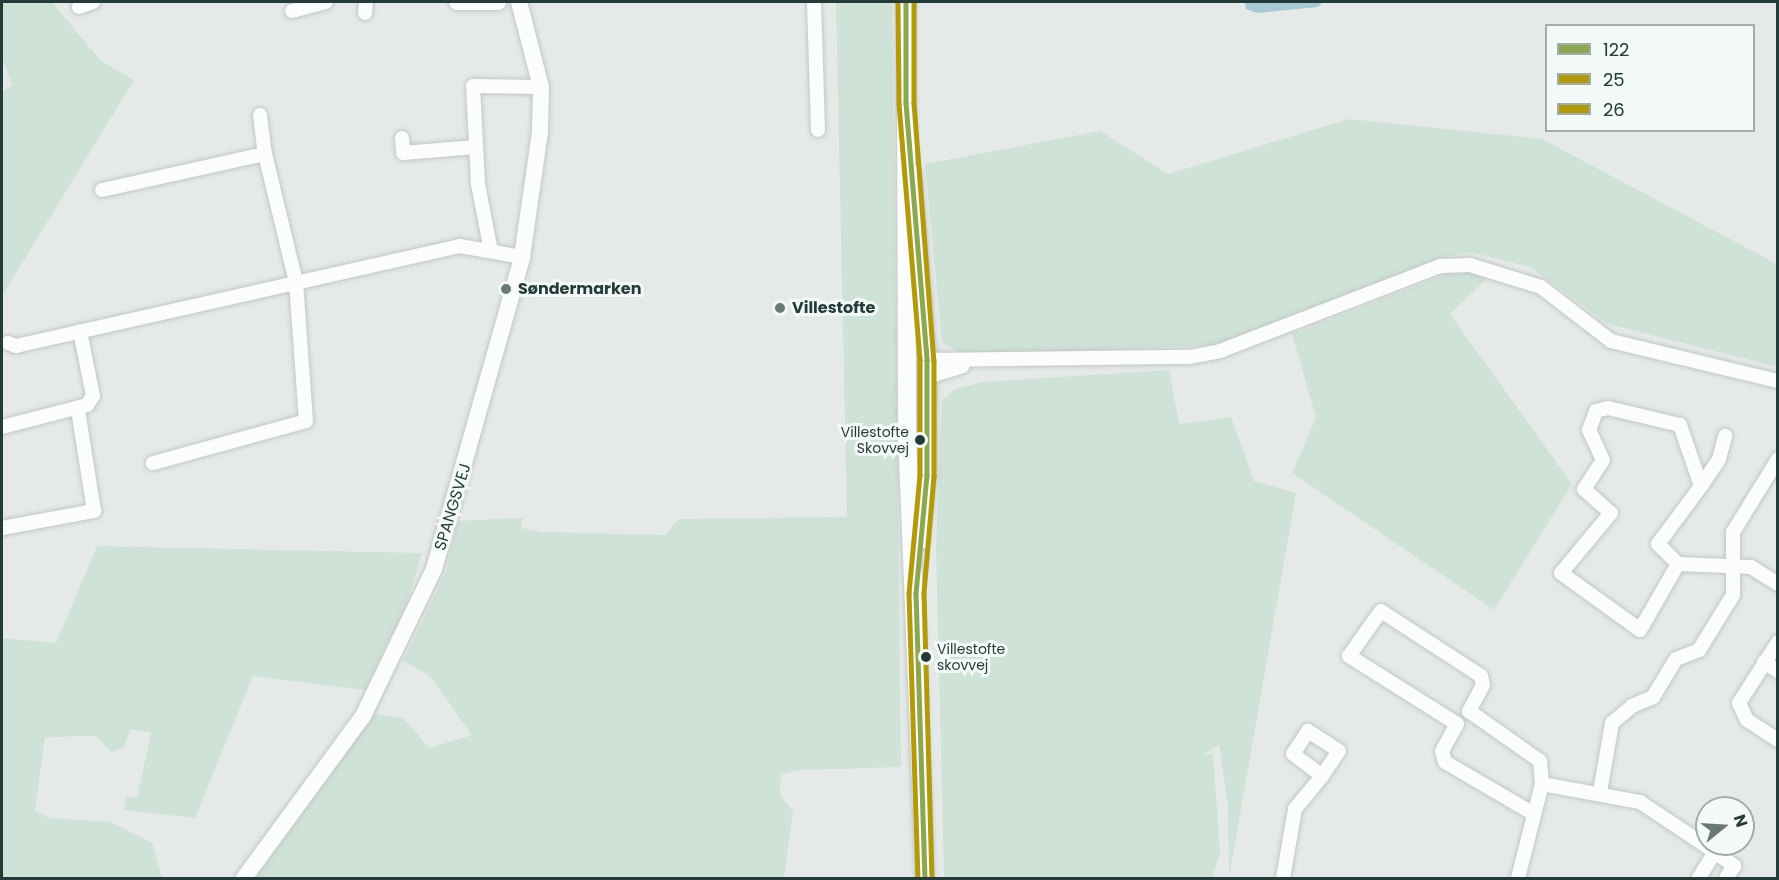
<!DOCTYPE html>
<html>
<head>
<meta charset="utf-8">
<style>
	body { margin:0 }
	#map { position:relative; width:1779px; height:880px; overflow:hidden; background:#e5eae8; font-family:Poppins,sans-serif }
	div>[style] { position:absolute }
	.green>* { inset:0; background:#cfe2d7 }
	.water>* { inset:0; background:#a8cad6 }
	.roads { filter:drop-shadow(0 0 2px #c2c7c5) drop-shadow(0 0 2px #c2c7c5) }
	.minor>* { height:14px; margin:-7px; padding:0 7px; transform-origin:7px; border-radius:7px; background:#fbfcfc }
	.tertiary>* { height:16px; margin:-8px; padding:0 8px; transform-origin:8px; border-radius:8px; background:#fbfcfc }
	.secondary>* { height:18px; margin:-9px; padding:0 9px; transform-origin:9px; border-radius:9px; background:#fbfcfc }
	.bus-1>* { height:4.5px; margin:-2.25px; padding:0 2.25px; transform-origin:2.25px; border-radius:2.25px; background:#8ba750 }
	.bus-2>* { height:4.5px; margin:-2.25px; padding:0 2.25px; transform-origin:2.25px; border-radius:2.25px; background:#b39a09 }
	.bus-3>* { height:4.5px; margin:-2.25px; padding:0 2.25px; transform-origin:2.25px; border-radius:2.25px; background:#b39a09 }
	.dots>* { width:16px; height:16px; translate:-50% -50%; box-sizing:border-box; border:3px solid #f3f9f7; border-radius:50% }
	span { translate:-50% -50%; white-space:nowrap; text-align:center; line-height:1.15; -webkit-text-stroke:6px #f3f9f7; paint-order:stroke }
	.bus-label { font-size:14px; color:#243c39 }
	.right { translate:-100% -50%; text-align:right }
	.left { translate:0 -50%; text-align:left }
	.poi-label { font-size:16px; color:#243c39; font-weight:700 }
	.street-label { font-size:16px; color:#243c39 }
	.frame { position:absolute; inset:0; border:3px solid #243c39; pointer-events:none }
	.legend { position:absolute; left:1545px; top:24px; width:210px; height:108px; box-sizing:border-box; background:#f3f9f7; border:2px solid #a0adab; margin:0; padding:8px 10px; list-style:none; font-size:18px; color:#243c39 }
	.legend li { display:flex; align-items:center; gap:12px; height:30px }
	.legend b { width:30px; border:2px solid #a0adab }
	.north { position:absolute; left:1695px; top:796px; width:60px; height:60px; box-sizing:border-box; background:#f3f9f7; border:2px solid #a0adab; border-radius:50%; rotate:72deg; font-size:16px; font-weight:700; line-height:24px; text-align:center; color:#243c39 }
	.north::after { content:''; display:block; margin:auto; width:21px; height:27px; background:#687976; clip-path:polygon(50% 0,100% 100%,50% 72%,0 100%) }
</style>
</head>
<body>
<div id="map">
	<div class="green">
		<div style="clip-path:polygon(2px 2px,52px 2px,100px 60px,134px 80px,2px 296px,2px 92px,12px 85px,2px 59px)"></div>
		<div style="clip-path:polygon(784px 2px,892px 2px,901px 767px,798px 770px,781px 775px,780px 795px,793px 811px,784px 878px,256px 878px,373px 714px,403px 718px,429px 748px,472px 735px,430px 676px,403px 661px,446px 572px,457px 521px,522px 518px,522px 528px,542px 532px,665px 535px,679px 519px,847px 517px,836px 3px)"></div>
		<div style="clip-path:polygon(1349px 119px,1542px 139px,1777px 264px,1777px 367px,1608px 324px,1530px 267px,1470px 252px,1439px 259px,1219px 345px,968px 356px,942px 343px,925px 164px,1100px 131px,1168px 174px)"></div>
		<div style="clip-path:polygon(1471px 271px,1488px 278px,1450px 314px,1572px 484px,1494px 610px,1292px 473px,1316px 418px,1292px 334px,1447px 274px)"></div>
		<div style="clip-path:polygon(1169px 370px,1179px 424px,1231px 417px,1254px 481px,1296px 493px,1229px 878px,1228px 804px,1219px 745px,1201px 756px,1213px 753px,1220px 852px,1212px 878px,944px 878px,936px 547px,942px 400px,955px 389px,982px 382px)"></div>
		<div style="clip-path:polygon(97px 546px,422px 553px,407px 603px,365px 690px,253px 676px,195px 818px,124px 810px,126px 796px,137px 798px,151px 733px,130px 729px,124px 748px,111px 752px,96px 736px,45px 737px,35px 811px,49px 818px,111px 822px,152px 843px,162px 878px,2px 878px,2px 638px,56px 643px)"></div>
	</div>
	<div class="water">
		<div style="clip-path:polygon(1245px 2px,1323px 2px,1318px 7px,1257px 13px,1246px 9px)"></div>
	</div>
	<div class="roads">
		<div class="minor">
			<div style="left:814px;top:2px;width:128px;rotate:88.2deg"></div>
			<div style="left:79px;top:7px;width:15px;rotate:-20deg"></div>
			<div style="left:292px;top:11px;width:35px;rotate:-15deg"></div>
			<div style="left:365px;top:13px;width:11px;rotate:-85deg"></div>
			<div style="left:260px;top:115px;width:39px;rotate:83deg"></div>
			<div style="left:402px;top:138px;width:15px;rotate:86deg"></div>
			<div style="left:403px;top:153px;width:73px;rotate:-4.7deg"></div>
			<div style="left:102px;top:190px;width:167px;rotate:-12.5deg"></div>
			<div style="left:265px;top:154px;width:132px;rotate:76.4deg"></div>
			<div style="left:296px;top:282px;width:139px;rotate:85.9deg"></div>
			<div style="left:306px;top:421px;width:159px;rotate:164.6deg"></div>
			<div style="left:491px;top:251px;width:68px;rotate:-101deg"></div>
			<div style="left:478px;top:184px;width:98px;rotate:-92.9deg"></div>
			<div style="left:473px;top:86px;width:68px;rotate:0.8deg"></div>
			<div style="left:8px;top:343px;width:9px;rotate:21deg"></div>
			<div style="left:16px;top:346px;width:455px;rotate:-12.7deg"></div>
			<div style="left:460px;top:246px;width:63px;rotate:10.1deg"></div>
			<div style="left:927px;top:360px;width:263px;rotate:-0.7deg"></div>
			<div style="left:1190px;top:357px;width:31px;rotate:-11deg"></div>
			<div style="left:1220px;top:351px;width:236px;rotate:-21.1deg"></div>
			<div style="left:1440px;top:266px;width:30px;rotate:-2deg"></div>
			<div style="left:1470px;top:265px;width:74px;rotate:17.2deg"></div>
			<div style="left:1541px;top:287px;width:88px;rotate:37.6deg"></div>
			<div style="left:1611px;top:341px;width:172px;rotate:13.5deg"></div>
			<div style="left:927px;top:377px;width:37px;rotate:-17deg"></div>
			<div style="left:2px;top:427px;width:88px;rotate:-14.5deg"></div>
			<div style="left:87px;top:405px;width:11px;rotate:-56deg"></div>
			<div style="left:93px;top:396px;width:66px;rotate:-101.3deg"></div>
			<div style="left:1701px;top:486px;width:32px;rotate:-56deg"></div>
			<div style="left:1719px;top:459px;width:24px;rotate:-75deg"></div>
			<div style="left:2px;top:528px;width:94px;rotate:-10.5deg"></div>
			<div style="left:94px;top:511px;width:102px;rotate:-99deg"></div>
			<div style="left:1678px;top:564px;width:28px;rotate:-135deg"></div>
			<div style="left:1658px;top:544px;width:72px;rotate:-53.4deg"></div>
			<div style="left:1701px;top:486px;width:65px;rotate:-109deg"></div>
			<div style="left:1680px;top:425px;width:74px;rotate:-166.7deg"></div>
			<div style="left:1608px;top:408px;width:12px;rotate:166deg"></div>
			<div style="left:1596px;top:411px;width:20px;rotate:110deg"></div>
			<div style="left:1589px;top:430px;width:33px;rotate:65deg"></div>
			<div style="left:1603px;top:460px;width:35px;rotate:123deg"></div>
			<div style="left:1584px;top:489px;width:36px;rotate:42deg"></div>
			<div style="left:1611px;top:513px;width:78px;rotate:129.8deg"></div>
			<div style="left:1561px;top:573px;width:97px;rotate:35.8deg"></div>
			<div style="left:1640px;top:630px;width:76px;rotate:-60.1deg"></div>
			<div style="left:1678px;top:564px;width:73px;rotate:2.4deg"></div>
			<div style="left:1751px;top:567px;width:32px;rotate:32deg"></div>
			<div style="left:1778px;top:642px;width:72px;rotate:122.6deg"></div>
			<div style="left:1739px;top:703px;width:19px;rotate:65deg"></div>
			<div style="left:1747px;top:720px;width:37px;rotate:33deg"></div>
			<div style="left:1764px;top:662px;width:17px;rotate:33deg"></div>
			<div style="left:1600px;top:792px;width:70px;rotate:-80.1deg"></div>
			<div style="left:1612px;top:723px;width:26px;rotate:-40deg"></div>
			<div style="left:1632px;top:706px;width:23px;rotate:-23deg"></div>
			<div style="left:1653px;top:697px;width:44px;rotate:-58.8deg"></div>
			<div style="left:1676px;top:659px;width:25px;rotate:-21deg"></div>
			<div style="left:1699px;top:650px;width:65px;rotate:-58.3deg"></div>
			<div style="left:1733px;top:595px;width:63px;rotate:-90deg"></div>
			<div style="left:1733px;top:532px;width:86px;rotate:-58.3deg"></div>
			<div style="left:1534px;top:814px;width:103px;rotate:-149.7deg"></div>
			<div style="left:1445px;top:762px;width:11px;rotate:-105deg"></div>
			<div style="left:1442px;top:751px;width:31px;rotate:-61deg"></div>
			<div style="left:1457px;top:724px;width:128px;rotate:-147.8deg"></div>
			<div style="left:1349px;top:656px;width:55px;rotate:-54.6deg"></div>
			<div style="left:1381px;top:611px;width:119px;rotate:33deg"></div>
			<div style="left:1481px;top:676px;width:9px;rotate:77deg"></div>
			<div style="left:1483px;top:685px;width:30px;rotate:118deg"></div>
			<div style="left:1469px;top:711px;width:87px;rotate:35.2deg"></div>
			<div style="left:1540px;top:761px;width:23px;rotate:85deg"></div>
			<div style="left:1715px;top:852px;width:24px;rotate:36deg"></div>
			<div style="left:1734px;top:866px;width:14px;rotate:124deg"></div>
			<div style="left:1283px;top:878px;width:70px;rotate:-80.1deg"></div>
			<div style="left:1295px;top:809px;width:43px;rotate:-50.7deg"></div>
			<div style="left:1322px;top:776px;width:30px;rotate:-56deg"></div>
			<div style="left:1339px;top:751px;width:37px;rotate:-147deg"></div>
			<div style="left:1308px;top:731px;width:27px;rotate:123deg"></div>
			<div style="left:1293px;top:754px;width:36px;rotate:37deg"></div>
			<div style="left:1518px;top:878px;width:97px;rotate:-75.7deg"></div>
			<div style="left:1542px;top:784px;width:100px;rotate:10.4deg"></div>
			<div style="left:1640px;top:802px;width:90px;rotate:33.7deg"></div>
			<div style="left:1715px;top:852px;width:31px;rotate:122deg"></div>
		</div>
		<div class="tertiary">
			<div style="left:457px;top:2px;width:41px"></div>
			<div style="left:244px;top:878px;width:201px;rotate:-53.7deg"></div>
			<div style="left:363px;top:716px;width:163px;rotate:-64.2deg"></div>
			<div style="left:434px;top:569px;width:324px;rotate:-74.2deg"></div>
			<div style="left:522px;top:257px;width:126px;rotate:-81.8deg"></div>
			<div style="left:540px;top:132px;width:45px;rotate:-88.7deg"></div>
			<div style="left:541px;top:87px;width:88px;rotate:-104.5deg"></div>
		</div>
		<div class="secondary">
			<div style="left:906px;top:2px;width:112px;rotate:90deg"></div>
			<div style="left:906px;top:103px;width:330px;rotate:89.8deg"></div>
			<div style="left:907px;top:433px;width:445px;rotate:87.7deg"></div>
			<div style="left:912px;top:174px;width:187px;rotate:85.4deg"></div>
			<div style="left:927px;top:360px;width:115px;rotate:90deg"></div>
			<div style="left:927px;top:475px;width:66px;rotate:96.9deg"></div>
		</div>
	</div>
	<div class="bus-1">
		<div style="left:906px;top:2px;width:101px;rotate:90deg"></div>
		<div style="left:906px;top:103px;width:258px;rotate:85.3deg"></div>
		<div style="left:927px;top:360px;width:115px;rotate:90deg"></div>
		<div style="left:927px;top:475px;width:119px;rotate:95.3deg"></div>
		<div style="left:916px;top:593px;width:285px;rotate:88.2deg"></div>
	</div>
	<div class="bus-2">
		<div style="left:898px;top:2px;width:102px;rotate:89.4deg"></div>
		<div style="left:899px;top:104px;width:257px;rotate:85.3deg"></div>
		<div style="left:920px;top:360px;width:115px;rotate:90deg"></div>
		<div style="left:920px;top:475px;width:119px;rotate:95.3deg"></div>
		<div style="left:909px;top:593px;width:285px;rotate:88.2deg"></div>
	</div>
	<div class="bus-3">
		<div style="left:914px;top:2px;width:101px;rotate:90deg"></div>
		<div style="left:914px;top:103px;width:258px;rotate:85.6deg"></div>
		<div style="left:934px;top:360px;width:116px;rotate:90deg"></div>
		<div style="left:934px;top:476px;width:117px;rotate:94.9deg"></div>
		<div style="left:924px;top:593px;width:285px;rotate:88.4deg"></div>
	</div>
	<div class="dots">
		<div style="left:506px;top:289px;background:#687976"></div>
		<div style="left:780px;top:308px;background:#687976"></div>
		<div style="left:920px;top:440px;background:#243c39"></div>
		<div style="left:926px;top:657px;background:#243c39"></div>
	</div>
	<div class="bus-label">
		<span class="right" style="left:909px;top:440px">Villestofte<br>Skovvej</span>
		<span class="left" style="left:937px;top:657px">Villestofte<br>skovvej</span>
	</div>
	<div class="poi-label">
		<span class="left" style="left:518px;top:289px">Søndermarken</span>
		<span class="left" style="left:792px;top:308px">Villestofte</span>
	</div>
	<div class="street-label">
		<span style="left:453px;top:507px;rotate:-73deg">SPANGSVEJ</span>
	</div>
	<div class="frame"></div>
	<ul class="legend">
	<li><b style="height:8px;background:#8ba750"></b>122</li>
	<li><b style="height:8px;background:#b39a09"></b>25</li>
	<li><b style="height:8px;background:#b39a09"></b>26</li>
	</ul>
	<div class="north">N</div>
</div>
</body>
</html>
